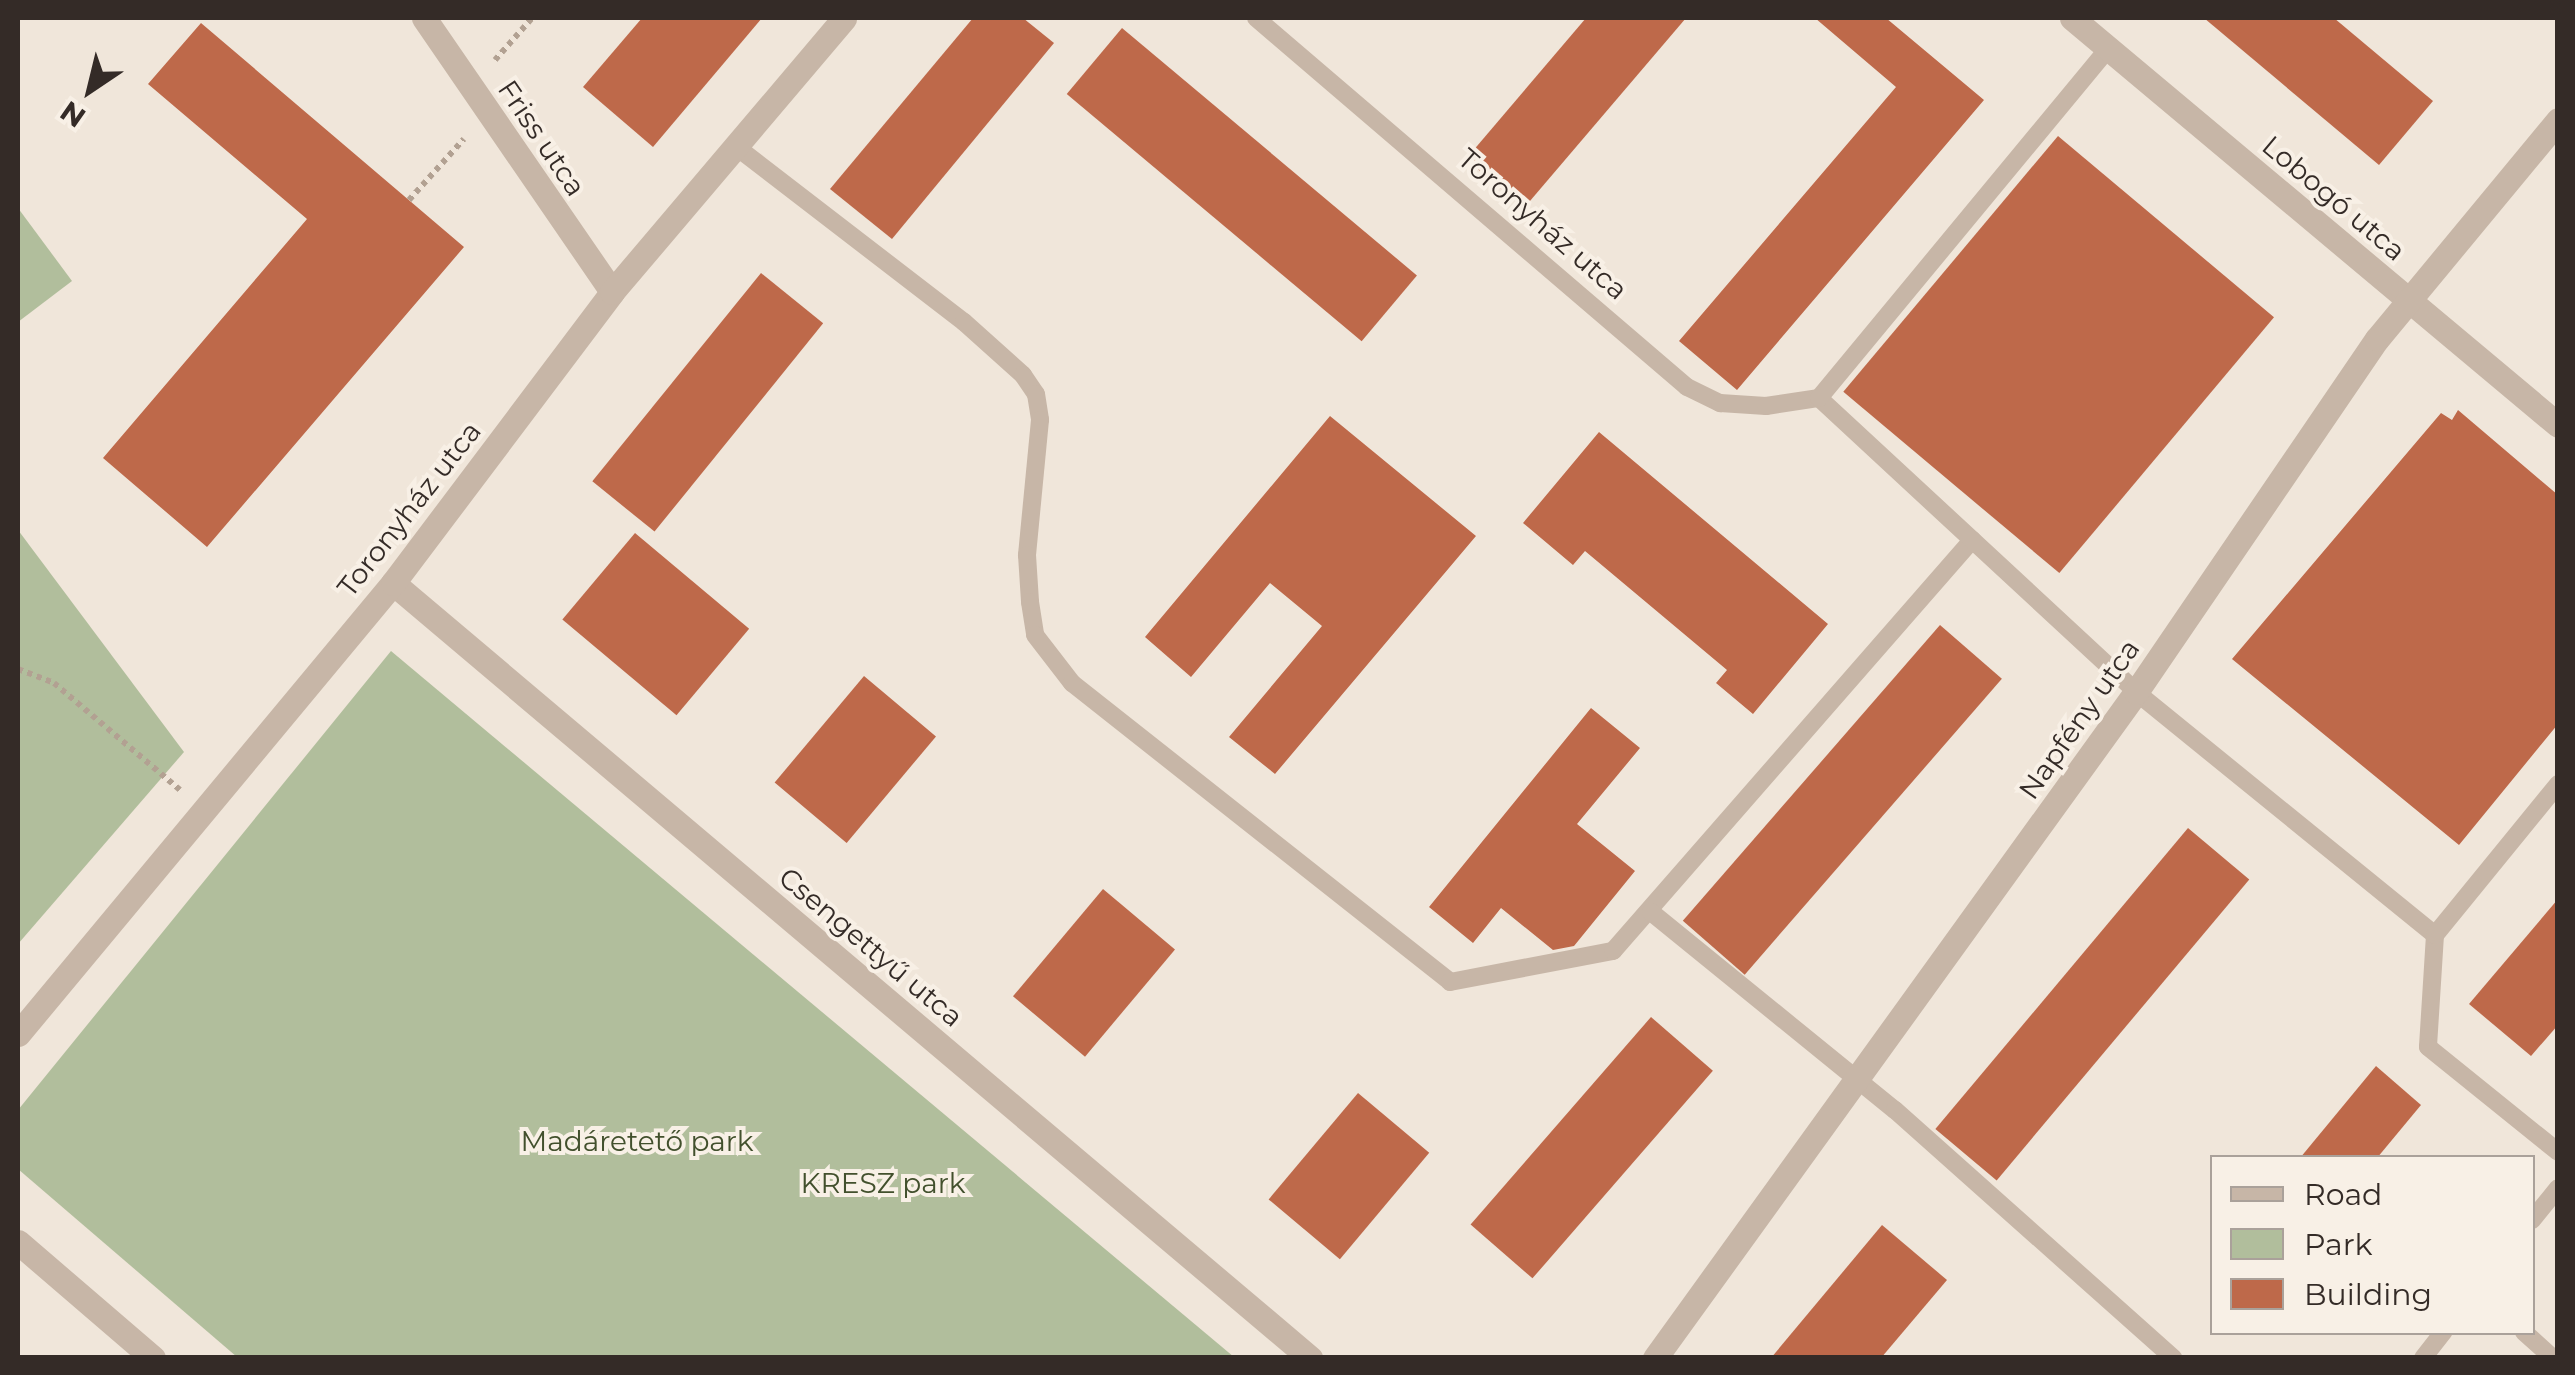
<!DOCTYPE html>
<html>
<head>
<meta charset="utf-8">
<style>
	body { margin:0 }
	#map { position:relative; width:2575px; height:1375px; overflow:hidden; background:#f0e6da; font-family:Montserrat,sans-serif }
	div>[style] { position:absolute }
	.green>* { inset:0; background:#b1be9c }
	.building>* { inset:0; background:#be694a; transform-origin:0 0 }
	.path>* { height:6px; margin-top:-3px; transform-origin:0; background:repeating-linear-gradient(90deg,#b2a192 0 5px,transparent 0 10px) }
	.lane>* { height:18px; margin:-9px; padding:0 9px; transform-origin:9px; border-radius:9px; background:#c7b6a7 }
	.street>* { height:25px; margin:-12.5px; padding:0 12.5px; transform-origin:12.5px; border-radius:12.5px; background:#c7b6a7 }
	span { translate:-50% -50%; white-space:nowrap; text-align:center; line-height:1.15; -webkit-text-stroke:8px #f8f0e6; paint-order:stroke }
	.street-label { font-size:28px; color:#342b27 }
	.park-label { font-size:28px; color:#42502d }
	.frame { position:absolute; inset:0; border:20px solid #342b27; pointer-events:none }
	.legend { position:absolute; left:2210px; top:1155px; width:325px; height:180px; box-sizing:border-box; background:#f8f0e6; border:2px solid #aaa19a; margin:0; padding:12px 18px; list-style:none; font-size:30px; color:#342b27 }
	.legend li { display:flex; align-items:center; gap:20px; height:50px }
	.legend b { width:50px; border:2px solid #aaa19a }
	.north { position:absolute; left:40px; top:40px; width:100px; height:100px; -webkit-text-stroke:8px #f8f0e6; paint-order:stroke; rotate:215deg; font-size:28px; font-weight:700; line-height:40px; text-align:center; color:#342b27 }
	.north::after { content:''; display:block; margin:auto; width:35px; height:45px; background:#342b27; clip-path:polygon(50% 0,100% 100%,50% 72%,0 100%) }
</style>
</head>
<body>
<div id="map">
	<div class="green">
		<div style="clip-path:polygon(18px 208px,72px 281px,18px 322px)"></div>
		<div style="clip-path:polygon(18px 530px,184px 752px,18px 944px)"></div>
		<div style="clip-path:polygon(391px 651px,1234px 1357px,237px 1357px,18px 1169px,18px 1110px)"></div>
	</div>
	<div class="building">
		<div style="clip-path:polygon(642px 18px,762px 18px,653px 147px,583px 87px)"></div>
		<div style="clip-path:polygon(973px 18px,1023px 18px,1054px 43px,892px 239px,830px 189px)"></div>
		<div style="clip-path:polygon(1586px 18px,1686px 18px,1524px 208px,1466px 159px)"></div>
		<div style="clip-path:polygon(1815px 18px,1886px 18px,1984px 100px,1737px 390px,1679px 341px,1896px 87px)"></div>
		<div style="clip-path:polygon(2204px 18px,2334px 18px,2433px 101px,2379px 165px)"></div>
		<div style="clip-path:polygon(201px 23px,464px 247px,207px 547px,103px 458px,307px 219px,148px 84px)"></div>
		<div style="left:1122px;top:28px;width:385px;height:86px;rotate:40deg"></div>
		<div style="left:2058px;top:136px;width:282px;height:334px;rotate:40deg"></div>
		<div style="left:761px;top:273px;width:80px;height:268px;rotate:39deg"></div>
		<div style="clip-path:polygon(2458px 410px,2558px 495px,2558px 724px,2459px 845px,2232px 659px,2441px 413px,2452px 420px)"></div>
		<div style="clip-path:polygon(1330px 416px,1476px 536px,1275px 774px,1229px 737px,1322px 626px,1270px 583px,1191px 677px,1145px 637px)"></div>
		<div style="clip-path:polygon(1599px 432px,1828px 624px,1753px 714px,1716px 683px,1727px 670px,1585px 551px,1573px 565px,1523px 523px)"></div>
		<div style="left:635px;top:533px;width:149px;height:113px;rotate:40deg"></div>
		<div style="left:1940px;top:625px;width:82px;height:392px;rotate:41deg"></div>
		<div style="left:864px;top:676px;width:94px;height:139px;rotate:40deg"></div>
		<div style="clip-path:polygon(1591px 708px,1640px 748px,1577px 824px,1635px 871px,1574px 946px,1553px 950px,1501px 908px,1473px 943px,1429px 907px)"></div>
		<div style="left:2188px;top:828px;width:80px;height:393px;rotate:40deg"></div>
		<div style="left:1103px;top:889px;width:94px;height:140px;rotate:40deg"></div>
		<div style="clip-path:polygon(2558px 899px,2558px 1025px,2531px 1056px,2469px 1004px)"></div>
		<div style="left:1651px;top:1017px;width:82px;height:275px;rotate:41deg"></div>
		<div style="clip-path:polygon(2376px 1066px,2421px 1105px,2377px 1158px,2300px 1158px)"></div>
		<div style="left:1358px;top:1093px;width:93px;height:139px;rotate:40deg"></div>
		<div style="clip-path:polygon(1882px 1225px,1947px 1280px,1881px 1358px,1771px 1358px)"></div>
	</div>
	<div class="path">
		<div style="left:495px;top:60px;width:56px;rotate:-48.6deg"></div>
		<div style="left:409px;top:200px;width:82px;rotate:-48deg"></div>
		<div style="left:18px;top:669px;width:39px;rotate:21deg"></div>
		<div style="left:54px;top:683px;width:165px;rotate:40.3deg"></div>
	</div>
	<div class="lane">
		<div style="left:1256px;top:18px;width:567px;rotate:40.57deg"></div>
		<div style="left:1687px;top:387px;width:37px;rotate:26deg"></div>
		<div style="left:1720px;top:403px;width:46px;rotate:3.7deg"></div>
		<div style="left:1766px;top:406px;width:54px;rotate:-8.6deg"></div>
		<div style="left:734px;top:145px;width:290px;rotate:37.6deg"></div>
		<div style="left:964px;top:322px;width:79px;rotate:41.9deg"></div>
		<div style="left:1023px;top:375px;width:23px;rotate:56deg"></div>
		<div style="left:1036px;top:394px;width:26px;rotate:81deg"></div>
		<div style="left:1040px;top:420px;width:136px;rotate:95.5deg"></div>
		<div style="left:1027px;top:555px;width:47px;rotate:86.3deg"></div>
		<div style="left:1030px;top:602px;width:33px;rotate:81deg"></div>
		<div style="left:1035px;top:635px;width:61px;rotate:52.4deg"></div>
		<div style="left:1072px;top:683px;width:482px;rotate:38.3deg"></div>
		<div style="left:1450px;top:982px;width:166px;rotate:-10.8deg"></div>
		<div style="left:1613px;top:951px;width:546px;rotate:-48.86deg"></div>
		<div style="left:1819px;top:398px;width:432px;rotate:42.8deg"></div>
		<div style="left:2136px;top:692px;width:385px;rotate:39.1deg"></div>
		<div style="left:2435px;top:935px;width:112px;rotate:93.6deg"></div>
		<div style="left:2428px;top:1047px;width:167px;rotate:38.9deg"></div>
		<div style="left:1819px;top:398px;width:455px;rotate:-50.4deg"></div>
		<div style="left:1651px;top:912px;width:314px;rotate:39.1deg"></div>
		<div style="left:1895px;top:1110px;width:373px;rotate:41.7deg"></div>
		<div style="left:2435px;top:935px;width:195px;rotate:-50.8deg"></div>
		<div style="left:2532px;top:1220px;width:41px;rotate:-50.9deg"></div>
		<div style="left:2524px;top:1332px;width:39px;rotate:42deg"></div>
		<div style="left:2423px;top:1358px;width:33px;rotate:-52deg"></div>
	</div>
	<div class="street">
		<div style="left:424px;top:18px;width:332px;rotate:55.5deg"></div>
		<div style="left:2072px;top:18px;width:634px;rotate:39.94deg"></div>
		<div style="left:393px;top:583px;width:1201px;rotate:40.2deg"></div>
		<div style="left:18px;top:1034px;width:587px;rotate:-50.26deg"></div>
		<div style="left:393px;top:583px;width:364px;rotate:-53deg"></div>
		<div style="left:612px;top:292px;width:359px;rotate:-49.7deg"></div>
		<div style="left:18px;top:1242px;width:178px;rotate:40.7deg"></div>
		<div style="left:1655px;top:1358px;width:822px;rotate:-54.16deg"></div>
		<div style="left:2136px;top:692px;width:427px;rotate:-55.7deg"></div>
		<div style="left:2377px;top:339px;width:284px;rotate:-50.4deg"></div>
	</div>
	<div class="street-label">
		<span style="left:542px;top:138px;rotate:56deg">Friss utca</span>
		<span style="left:2334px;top:198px;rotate:40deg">Lobogó utca</span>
		<span style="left:1543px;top:224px;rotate:41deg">Toronyház utca</span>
		<span style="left:409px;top:509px;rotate:-52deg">Toronyház utca</span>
		<span style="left:2079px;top:719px;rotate:-55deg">Napfény utca</span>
		<span style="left:871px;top:947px;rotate:40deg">Csengettyű utca</span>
	</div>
	<div class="park-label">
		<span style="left:637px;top:1141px">Madáretető park</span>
		<span style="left:883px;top:1183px">KRESZ park</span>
	</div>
	<div class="frame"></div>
	<ul class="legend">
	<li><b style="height:12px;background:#c7b6a7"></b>Road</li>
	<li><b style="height:28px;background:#b1be9c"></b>Park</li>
	<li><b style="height:28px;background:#be694a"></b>Building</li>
	</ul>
	<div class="north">N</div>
</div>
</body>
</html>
